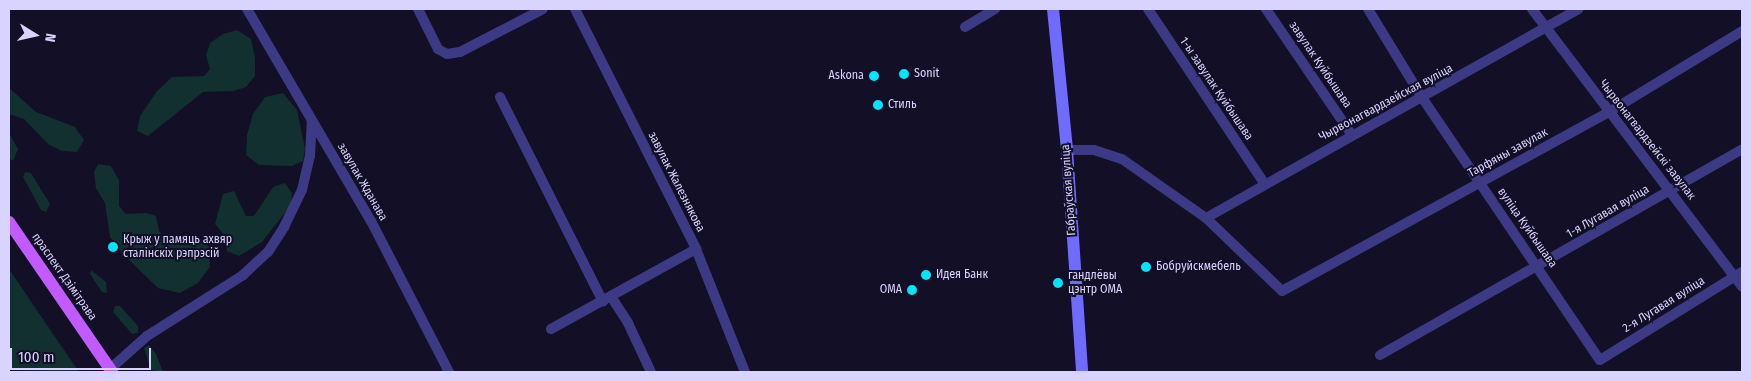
<!DOCTYPE html>
<html>
<head>
<meta charset="utf-8">
<style>
	body { margin:0 }
	#map { position:relative; width:1751px; height:381px; overflow:hidden; background:#130f26; font-family:"Fira Sans Condensed",sans-serif }
	div>[style] { position:absolute }
	.green>* { inset:0; background:#12302f }
	.street>* { height:10px; margin:-5px; padding:0 5px; transform-origin:5px; border-radius:5px; background:#3d3a85 }
	.secondary>* { height:12px; margin:-6px; padding:0 6px; transform-origin:6px; border-radius:6px; background:#6f6bff }
	.primary>* { height:12px; margin:-6px; padding:0 6px; transform-origin:6px; border-radius:6px; background:#c25bff }
	.dots>* { width:14px; height:14px; translate:-50% -50%; box-sizing:border-box; border:2px solid #130f26; border-radius:50% }
	span { translate:-50% -50%; white-space:nowrap; text-align:center; line-height:1.15; -webkit-text-stroke:4px #130f26; paint-order:stroke }
	.street-label { font-size:12px; color:#d9d4ff }
	.poi-label { font-size:12px; color:#d9d4ff }
	.left { translate:0 -50%; text-align:left }
	.right { translate:-100% -50%; text-align:right }
	.frame { position:absolute; inset:0; border:10px solid #d9d4ff; pointer-events:none }
	.north { position:absolute; left:10px; top:10px; width:50px; height:50px; -webkit-text-stroke:4px #130f26; paint-order:stroke; rotate:100deg; font-size:14px; font-weight:700; line-height:20px; text-align:center; color:#d9d4ff }
	.north::after { content:''; display:block; margin:auto; width:18px; height:22px; background:#d9d4ff; clip-path:polygon(50% 0,100% 100%,50% 72%,0 100%) }
	.scale { position:absolute; left:10px; top:348px; width:141px; height:22px; box-sizing:border-box; border:2px solid #d9d4ff; border-top:0; padding-left:6px; font-size:15px; line-height:18px; white-space:nowrap; color:#d9d4ff; -webkit-text-stroke:4px #130f26; paint-order:stroke }
</style>
</head>
<body>
<div id="map">
	<div class="green">
		<div style="clip-path:polygon(237px 30px,251px 39px,255px 58px,255px 76px,246px 87px,233px 91px,203px 92px,148px 136px,137px 131px,140px 116px,157px 91px,172px 77px,204px 76px,210px 69px,206px 55px,210px 43px,223px 34px)"></div>
		<div style="clip-path:polygon(9px 88px,36px 112px,75px 127px,84px 140px,77px 152px,62px 151px,48px 144px,24px 119px,9px 114px)"></div>
		<div style="clip-path:polygon(283px 93px,297px 110px,305px 149px,303px 161px,292px 166px,259px 165px,246px 155px,247px 135px,253px 114px,265px 97px)"></div>
		<div style="clip-path:polygon(9px 133px,18px 149px,13px 161px,9px 158px)"></div>
		<div style="clip-path:polygon(98px 164px,111px 166px,119px 180px,119px 206px,126px 214px,146px 213px,156px 216px,159px 231px,169px 243px,184px 244px,198px 238px,209px 247px,210px 267px,198px 283px,180px 293px,158px 288px,123px 254px,110px 237px,105px 203px,96px 188px,94px 172px)"></div>
		<div style="clip-path:polygon(25px 172px,31px 173px,50px 204px,46px 212px,41px 210px,23px 177px)"></div>
		<div style="clip-path:polygon(285px 183px,292px 193px,291px 205px,262px 242px,239px 256px,227px 251px,225px 236px,215px 224px,223px 194px,234px 191px,246px 216px,254px 216px,273px 187px)"></div>
		<div style="clip-path:polygon(9px 269px,79px 372px,9px 370px)"></div>
		<div style="clip-path:polygon(91px 270px,106px 282px,107px 293px,102px 292px,90px 274px)"></div>
		<div style="clip-path:polygon(115px 306px,120px 306px,138px 326px,138px 333px,132px 334px,113px 312px)"></div>
		<div style="clip-path:polygon(149px 345px,156px 354px,163px 372px,151px 370px,144px 348px)"></div>
	</div>
	<div class="street">
		<div style="left:247px;top:9px;width:246px;rotate:59.7deg"></div>
		<div style="left:371px;top:221px;width:170px;rotate:62.7deg"></div>
		<div style="left:418px;top:9px;width:45px;rotate:63.4deg"></div>
		<div style="left:438px;top:49px;width:10px;rotate:29deg"></div>
		<div style="left:447px;top:54px;width:13px;rotate:-9deg"></div>
		<div style="left:460px;top:52px;width:93px;rotate:-27.4deg"></div>
		<div style="left:575px;top:9px;width:269px;rotate:63.2deg"></div>
		<div style="left:696px;top:249px;width:132px;rotate:68.3deg"></div>
		<div style="left:1148px;top:9px;width:209px;rotate:56.3deg"></div>
		<div style="left:1266px;top:9px;width:153px;rotate:55.7deg"></div>
		<div style="left:1368px;top:9px;width:105px;rotate:58.6deg"></div>
		<div style="left:1423px;top:99px;width:315px;rotate:55.9deg"></div>
		<div style="left:1600px;top:360px;width:167px;rotate:-31.8deg"></div>
		<div style="left:1532px;top:9px;width:348px;rotate:52.9deg"></div>
		<div style="left:965px;top:27px;width:35px;rotate:-31deg"></div>
		<div style="left:500px;top:97px;width:229px;rotate:63.3deg"></div>
		<div style="left:1067px;top:150px;width:27px"></div>
		<div style="left:1094px;top:150px;width:29px;rotate:18deg"></div>
		<div style="left:1122px;top:159px;width:103px;rotate:35.1deg"></div>
		<div style="left:1206px;top:218px;width:105px;rotate:43.8deg"></div>
		<div style="left:1282px;top:291px;width:373px;rotate:-28.7deg"></div>
		<div style="left:1609px;top:112px;width:156px;rotate:-31.3deg"></div>
		<div style="left:1206px;top:218px;width:427px;rotate:-29.3deg"></div>
		<div style="left:612px;top:298px;width:30px;rotate:57deg"></div>
		<div style="left:628px;top:323px;width:54px;rotate:64.9deg"></div>
		<div style="left:551px;top:329px;width:166px;rotate:-28.9deg"></div>
		<div style="left:1380px;top:355px;width:417px;rotate:-29.6deg"></div>
		<div style="left:110px;top:369px;width:50px;rotate:-41.7deg"></div>
		<div style="left:147px;top:336px;width:114px;rotate:-32.4deg"></div>
		<div style="left:243px;top:275px;width:34px;rotate:-43deg"></div>
		<div style="left:268px;top:252px;width:30px;rotate:-57deg"></div>
		<div style="left:284px;top:227px;width:41px;rotate:-64.1deg"></div>
		<div style="left:302px;top:190px;width:35px;rotate:-77deg"></div>
		<div style="left:310px;top:156px;width:35px;rotate:-87deg"></div>
	</div>
	<div class="secondary">
		<div style="left:1053px;top:9px;width:142px;rotate:84.3deg"></div>
		<div style="left:1067px;top:150px;width:223px;rotate:86.1deg"></div>
	</div>
	<div class="primary">
		<div style="left:9px;top:222px;width:182px;rotate:55.5deg"></div>
	</div>
	<div class="dots">
		<div style="left:904px;top:74px;background:#00e5ff"></div>
		<div style="left:874px;top:76px;background:#00e5ff"></div>
		<div style="left:878px;top:105px;background:#00e5ff"></div>
		<div style="left:113px;top:247px;background:#00e5ff"></div>
		<div style="left:1146px;top:267px;background:#00e5ff"></div>
		<div style="left:926px;top:275px;background:#00e5ff"></div>
		<div style="left:1058px;top:283px;background:#00e5ff"></div>
		<div style="left:912px;top:290px;background:#00e5ff"></div>
	</div>
	<div class="street-label">
		<span style="left:1320px;top:65px;rotate:56deg">завулак Куйбышава</span>
		<span style="left:1216px;top:89px;rotate:56deg">1-ы завулак Куйбышава</span>
		<span style="left:1386px;top:103px;rotate:-28deg">Чырвонагвардзейская вуліца</span>
		<span style="left:1647px;top:140px;rotate:52deg">Чырвонагвардзейскі завулак</span>
		<span style="left:1508px;top:153px;rotate:-29deg">Тарфяны завулак</span>
		<span style="left:362px;top:182px;rotate:60deg">завулак Жданава</span>
		<span style="left:676px;top:182px;rotate:63deg">завулак Жалезнякова</span>
		<span style="left:1069px;top:190px;rotate:-94deg">Габраўская вуліца</span>
		<span style="left:1608px;top:212px;rotate:-30deg">1-я Лугавая вуліца</span>
		<span style="left:1527px;top:228px;rotate:55deg">вуліца Куйбышава</span>
		<span style="left:64px;top:277px;rotate:55deg">праспект Дзімітрава</span>
		<span style="left:1664px;top:305px;rotate:-32deg">2-я Лугавая вуліца</span>
	</div>
	<div class="poi-label">
		<span class="left" style="left:914px;top:74px">Sonit</span>
		<span class="right" style="left:864px;top:76px">Askona</span>
		<span class="left" style="left:888px;top:105px">Стиль</span>
		<span class="left" style="left:123px;top:247px">Крыж у памяць ахвяр<br>сталінскіх рэпрэсій</span>
		<span class="left" style="left:1156px;top:267px">Бобруйскмебель</span>
		<span class="left" style="left:936px;top:275px">Идея Банк</span>
		<span class="left" style="left:1068px;top:283px">гандлёвы<br>цэнтр ОМА</span>
		<span class="right" style="left:902px;top:290px">ОМА</span>
	</div>
	<div class="frame"></div>
	<div class="north">N</div>
	<div class="scale">100 m</div>
</div>
</body>
</html>
